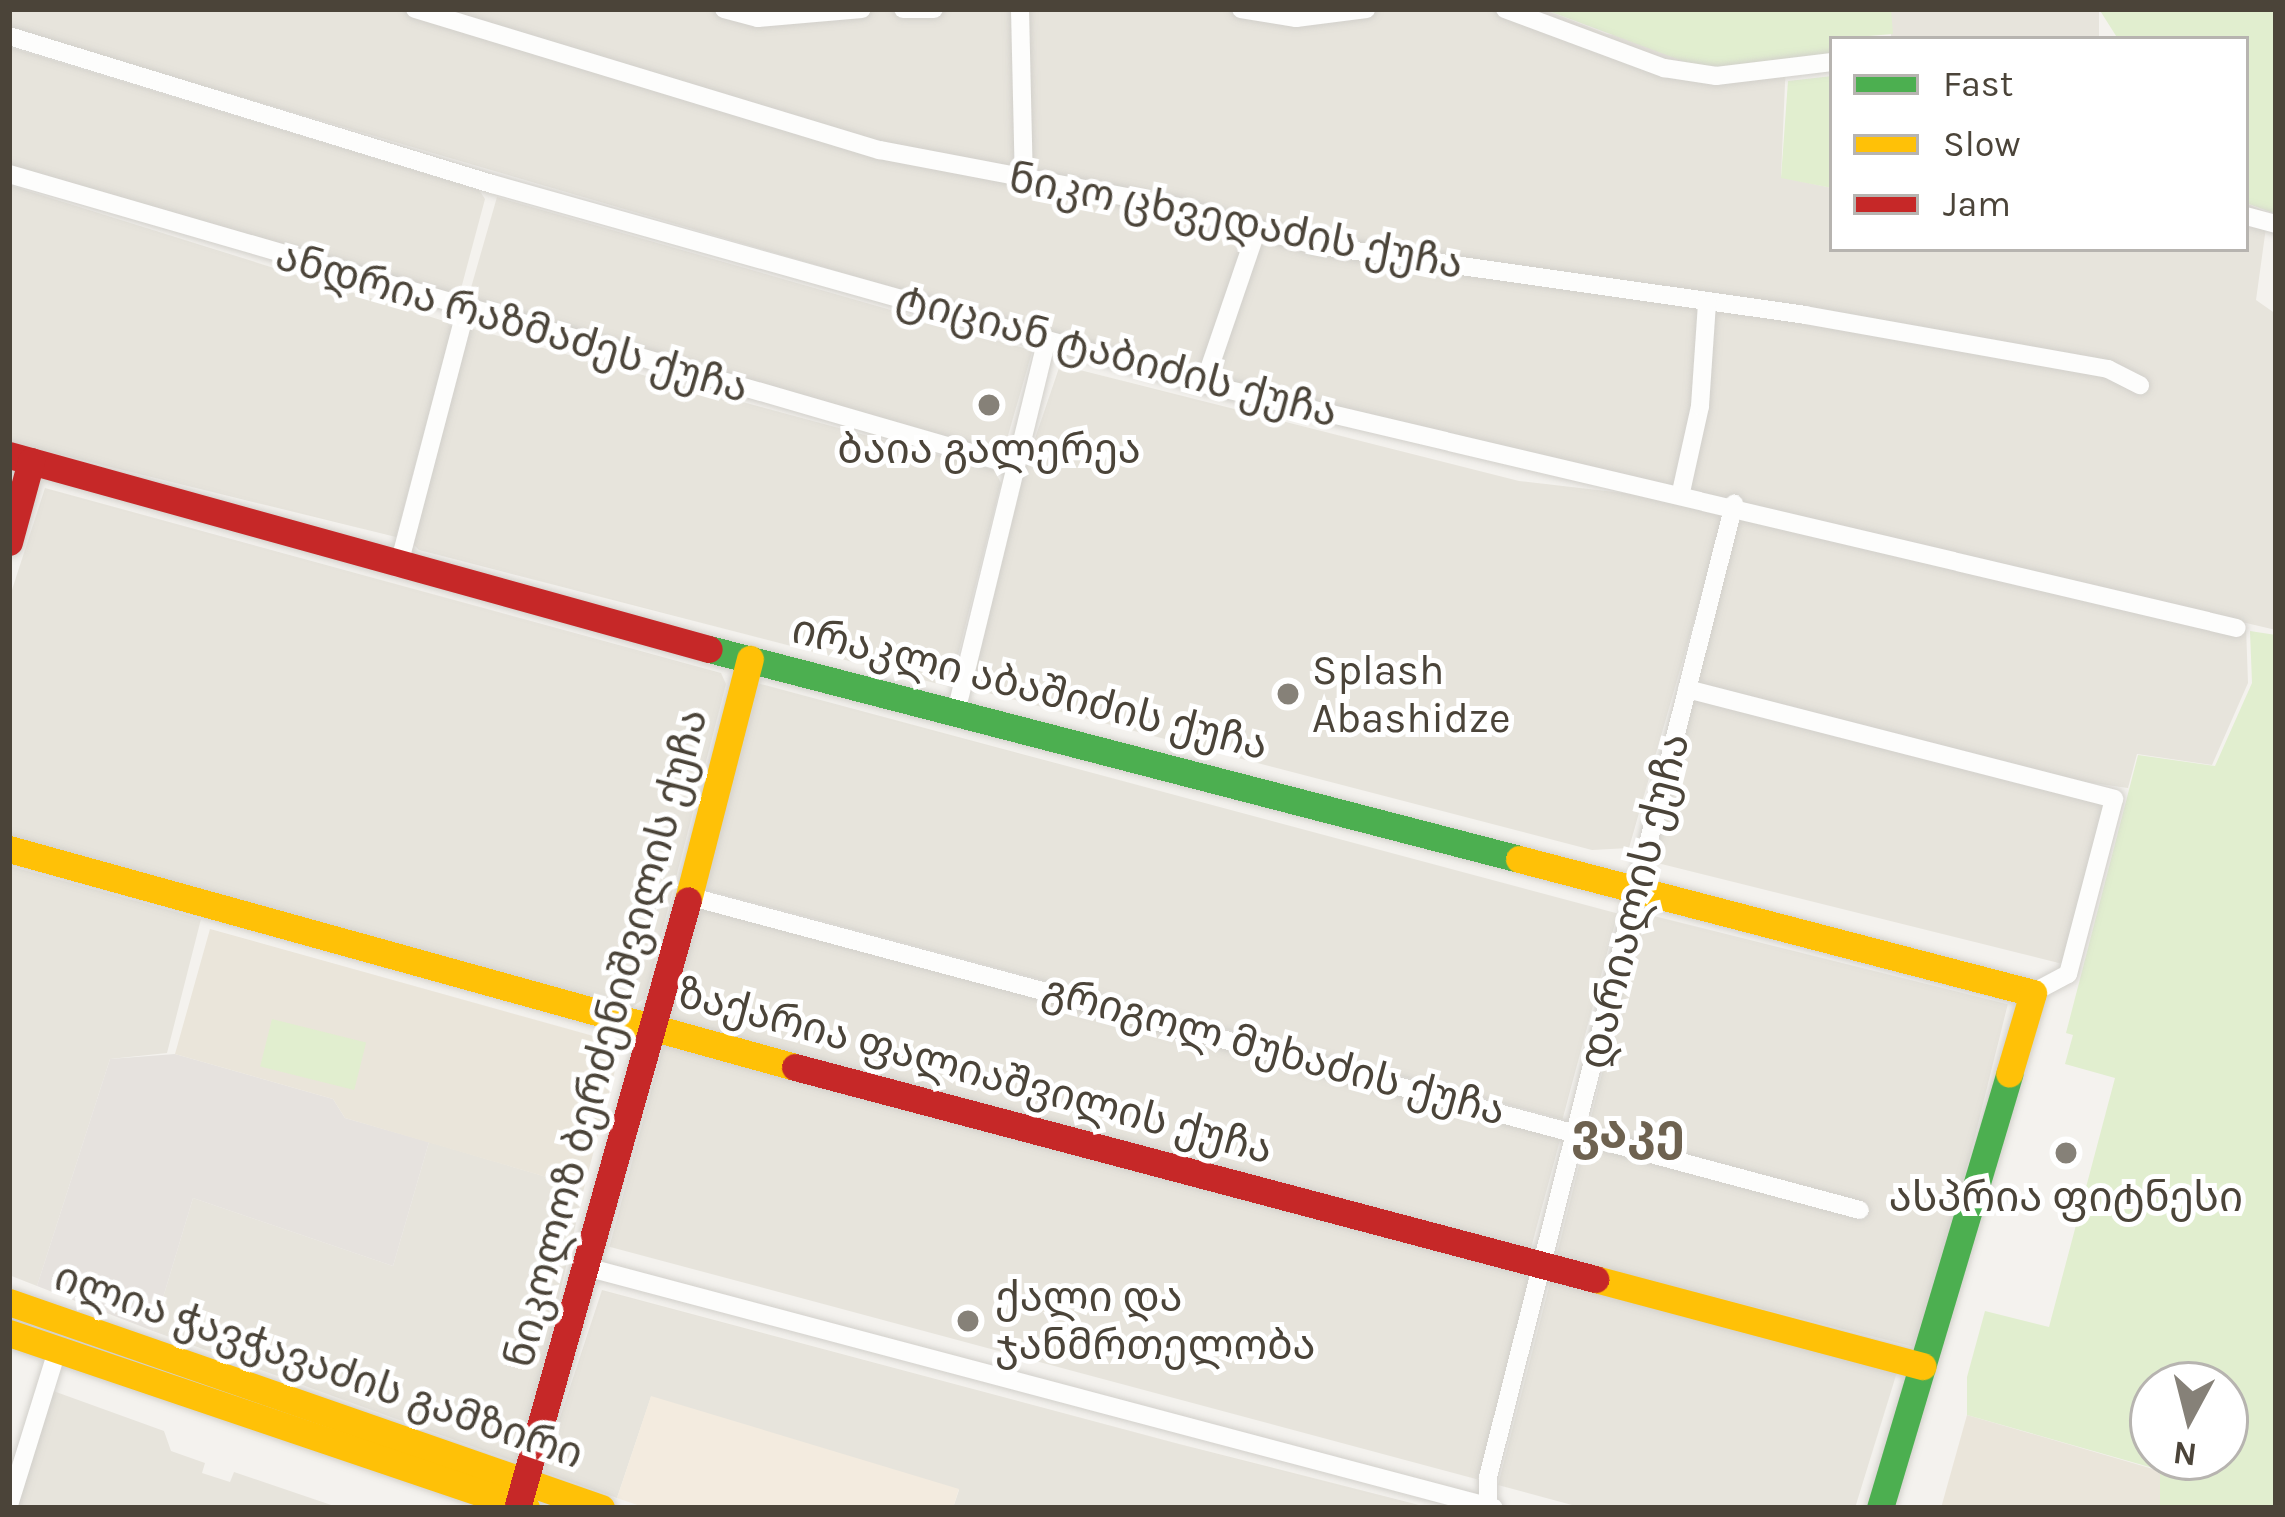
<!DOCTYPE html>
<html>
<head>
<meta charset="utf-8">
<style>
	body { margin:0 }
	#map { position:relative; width:2285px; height:1517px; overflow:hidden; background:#f4f2ee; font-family:Karla,"Noto Sans Georgian",sans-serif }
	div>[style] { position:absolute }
	.residential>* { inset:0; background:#e7e4dc; transform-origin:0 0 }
	.commercial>* { inset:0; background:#f3ebdf }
	.industrial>* { inset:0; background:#e6e2de }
	.education>* { inset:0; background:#eae5da }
	.green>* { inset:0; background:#e1eecf; transform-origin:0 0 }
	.roads { filter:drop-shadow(0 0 3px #d2d0cb) drop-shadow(0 0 3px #d2d0cb) }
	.street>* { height:18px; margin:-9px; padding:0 9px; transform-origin:9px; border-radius:9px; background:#fdfdfc }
	.fast>* { height:27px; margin:-13.5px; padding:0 13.5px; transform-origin:13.5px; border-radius:13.5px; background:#4caf50 }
	.slow>* { height:27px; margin:-13.5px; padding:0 13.5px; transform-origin:13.5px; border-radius:13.5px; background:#ffc107 }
	.jam>* { height:27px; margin:-13.5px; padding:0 13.5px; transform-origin:13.5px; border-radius:13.5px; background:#c62828 }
	.dots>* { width:33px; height:33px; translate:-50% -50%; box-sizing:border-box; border:6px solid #fff; border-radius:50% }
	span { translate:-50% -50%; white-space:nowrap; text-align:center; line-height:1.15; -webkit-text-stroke:10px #fff; paint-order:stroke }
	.street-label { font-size:42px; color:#4b4439 }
	.poi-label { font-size:42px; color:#4b4439 }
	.left { translate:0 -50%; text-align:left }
	.quarter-label { font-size:48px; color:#6e6250; font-weight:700 }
	.frame { position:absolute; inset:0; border:12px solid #4b4439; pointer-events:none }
	.legend { position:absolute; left:1829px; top:36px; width:420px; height:216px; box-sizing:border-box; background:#fff; border:3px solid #b7b4b0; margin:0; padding:15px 21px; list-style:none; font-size:36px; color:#4b4439 }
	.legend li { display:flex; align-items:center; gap:24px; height:60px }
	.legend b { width:60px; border:3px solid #b7b4b0 }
	.north { position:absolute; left:2129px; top:1361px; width:120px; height:120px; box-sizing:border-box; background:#fff; border:3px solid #b7b4b0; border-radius:50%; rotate:187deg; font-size:33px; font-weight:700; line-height:48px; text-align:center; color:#4b4439 }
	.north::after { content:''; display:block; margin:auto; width:42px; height:54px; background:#868178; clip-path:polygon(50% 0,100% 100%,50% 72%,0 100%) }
</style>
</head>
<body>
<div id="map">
	<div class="residential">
		<div style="clip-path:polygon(9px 9px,1543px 9px,1607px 34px,1786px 60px,1781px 177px,1832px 188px,1832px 249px,2246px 249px,2246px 203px,2268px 213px,2256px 300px,2276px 314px,2276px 630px,1213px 381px,9px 29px)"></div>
		<div style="left:1891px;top:9px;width:208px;height:30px"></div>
		<div style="clip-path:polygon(9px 47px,479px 190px,485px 199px,458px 300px,9px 173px)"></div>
		<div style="clip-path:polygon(9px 185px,447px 322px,452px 327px,396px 537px,9px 442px)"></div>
		<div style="left:497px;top:197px;width:557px;height:119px;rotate:16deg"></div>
		<div style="clip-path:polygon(469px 328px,994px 470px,1001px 483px,950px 687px,419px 550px,412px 543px)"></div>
		<div style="clip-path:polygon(1060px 365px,1519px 481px,1727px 505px,1629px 848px,1592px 850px,984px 692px,973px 681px,1026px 465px)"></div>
		<div style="clip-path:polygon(45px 488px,721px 673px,726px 684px,645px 998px,631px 1008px,9px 839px,9px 599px)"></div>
		<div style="clip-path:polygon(1738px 506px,2246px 627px,2248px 683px,2212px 765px,2137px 754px,2128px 788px,1999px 770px,1691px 689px)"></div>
		<div style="left:757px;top:683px;width:891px;height:213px;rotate:15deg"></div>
		<div style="left:1695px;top:695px;width:429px;height:172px;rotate:14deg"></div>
		<div style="clip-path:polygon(9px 866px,201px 919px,167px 1053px,110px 1059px,37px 1286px,9px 1275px)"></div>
		<div style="left:694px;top:906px;width:897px;height:116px;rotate:15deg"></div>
		<div style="left:1642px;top:913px;width:377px;height:355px;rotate:14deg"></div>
		<div style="left:665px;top:1039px;width:902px;height:215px;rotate:15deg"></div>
		<div style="clip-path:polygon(429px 1142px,584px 1188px,521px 1464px,153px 1331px,193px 1198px,393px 1266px)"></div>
		<div style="clip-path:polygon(1551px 1279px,1897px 1372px,1855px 1508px,1583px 1508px,1498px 1485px)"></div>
		<div style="clip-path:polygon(602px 1290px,1179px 1444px,1431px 1508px,953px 1508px,959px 1490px,651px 1397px,617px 1498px,546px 1473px,545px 1463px)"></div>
		<div style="clip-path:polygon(45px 1388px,164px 1431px,171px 1451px,205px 1463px,202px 1473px,230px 1482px,234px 1472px,340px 1508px,9px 1508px)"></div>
	</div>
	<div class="commercial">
		<div style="clip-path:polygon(651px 1396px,959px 1489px,953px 1508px,646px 1508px,617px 1498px)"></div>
	</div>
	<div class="industrial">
		<div style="clip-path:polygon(175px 1054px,333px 1099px,345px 1118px,429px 1142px,393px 1266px,193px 1198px,153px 1331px,37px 1286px,110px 1059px)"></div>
	</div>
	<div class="education">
		<div style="clip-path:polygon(210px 929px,622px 1044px,584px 1188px,345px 1118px,333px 1099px,175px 1054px)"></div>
		<div style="clip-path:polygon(1967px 1415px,2160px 1471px,2160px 1508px,1941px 1508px)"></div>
	</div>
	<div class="green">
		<div style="clip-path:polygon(1543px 9px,1891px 9px,1893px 34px,1832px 39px,1832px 53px,1727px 68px,1688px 63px)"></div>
		<div style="clip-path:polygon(2099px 9px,2276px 9px,2276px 214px,2246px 203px,2246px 39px,2118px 39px)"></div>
		<div style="clip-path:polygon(1832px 76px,1832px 188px,1781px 178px,1788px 81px)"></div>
		<div style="clip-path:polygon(evenodd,2250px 631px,2276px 635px,2276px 1508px,2160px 1508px,2160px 1470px,1967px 1415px,1967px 1377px,1985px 1311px,2049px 1327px,2115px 1078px,2065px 1064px,2073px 1035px,2066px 1033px,2138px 755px,2215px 766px,2252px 683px,2250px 631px,2225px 1385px,2225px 1457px,2153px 1457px,2153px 1385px,2225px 1385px)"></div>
		<div style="left:272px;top:1019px;width:97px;height:49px;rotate:14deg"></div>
	</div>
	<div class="roads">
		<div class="street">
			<div style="left:415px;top:9px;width:486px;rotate:16.9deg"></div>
			<div style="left:880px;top:150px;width:303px;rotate:10.8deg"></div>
			<div style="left:1178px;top:207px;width:141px;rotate:15.6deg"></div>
			<div style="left:1314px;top:245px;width:496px;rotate:8.1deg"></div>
			<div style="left:1805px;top:315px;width:308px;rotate:10.1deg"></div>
			<div style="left:2108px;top:369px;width:36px;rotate:27deg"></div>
			<div style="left:724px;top:9px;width:35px;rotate:15deg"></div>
			<div style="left:758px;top:18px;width:104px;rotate:-4.9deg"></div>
			<div style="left:903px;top:9px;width:31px"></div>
			<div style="left:1020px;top:9px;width:172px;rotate:88.7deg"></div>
			<div style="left:1241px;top:9px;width:56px;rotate:9.3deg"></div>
			<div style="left:1296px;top:18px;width:71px;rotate:-7.3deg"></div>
			<div style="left:1505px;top:9px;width:170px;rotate:20.4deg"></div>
			<div style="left:1664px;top:68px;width:53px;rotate:8.7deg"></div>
			<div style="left:1716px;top:76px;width:117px;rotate:-6.9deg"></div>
			<div style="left:9px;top:36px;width:505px;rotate:17.04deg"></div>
			<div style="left:492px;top:184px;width:740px;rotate:15.69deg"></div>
			<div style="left:1204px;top:384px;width:1061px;rotate:13.29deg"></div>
			<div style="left:9px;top:174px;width:1048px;rotate:16.17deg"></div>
			<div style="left:2246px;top:216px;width:31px;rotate:15deg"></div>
			<div style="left:1204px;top:384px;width:164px;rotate:-71.1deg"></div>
			<div style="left:1681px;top:492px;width:88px;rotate:-77.5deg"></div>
			<div style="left:1700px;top:406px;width:104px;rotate:-86.1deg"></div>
			<div style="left:398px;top:568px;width:265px;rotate:-75.3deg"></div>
			<div style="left:1687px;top:689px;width:441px;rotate:14.4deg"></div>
			<div style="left:2114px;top:799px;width:181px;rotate:104.7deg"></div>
			<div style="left:2068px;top:974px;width:40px;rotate:152deg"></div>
			<div style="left:956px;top:712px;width:383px;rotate:-76.3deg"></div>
			<div style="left:688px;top:896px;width:1213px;rotate:15deg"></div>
			<div style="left:586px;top:1267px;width:939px;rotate:14.86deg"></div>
			<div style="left:9px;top:1505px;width:164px;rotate:-72.7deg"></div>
			<div style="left:1488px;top:1508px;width:31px;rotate:-90deg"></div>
			<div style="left:1488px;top:1477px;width:1004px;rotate:-75.81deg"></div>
		</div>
		<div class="fast">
			<div style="left:709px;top:649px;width:837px;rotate:14.53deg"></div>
			<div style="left:1880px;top:1508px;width:453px;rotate:-73.4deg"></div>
		</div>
		<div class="slow">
			<div style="left:9px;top:849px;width:816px;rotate:15.5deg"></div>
			<div style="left:1519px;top:859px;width:531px;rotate:14.61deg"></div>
			<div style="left:2033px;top:993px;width:84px;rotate:106.5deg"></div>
			<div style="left:688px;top:900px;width:249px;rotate:-75.6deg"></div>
			<div style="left:1595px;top:1279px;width:339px;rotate:14.9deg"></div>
			<div style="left:9px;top:1302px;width:627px;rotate:19.19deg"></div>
			<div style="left:9px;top:1333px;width:546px;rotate:18.7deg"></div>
		</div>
		<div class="jam">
			<div style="left:9px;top:455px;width:726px;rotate:15.49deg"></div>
			<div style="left:9px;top:542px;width:84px;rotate:-74.8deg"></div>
			<div style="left:795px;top:1067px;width:828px;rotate:14.84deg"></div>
			<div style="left:518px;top:1505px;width:628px;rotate:-74.31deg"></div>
		</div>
	</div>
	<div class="dots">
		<div style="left:989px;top:405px;background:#868178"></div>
		<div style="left:1288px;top:694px;background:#868178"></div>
		<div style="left:2066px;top:1153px;background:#868178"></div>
		<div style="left:968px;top:1321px;background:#868178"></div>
	</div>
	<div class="street-label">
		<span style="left:1236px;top:221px;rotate:11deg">ნიკო ცხვედაძის ქუჩა</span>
		<span style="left:512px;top:322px;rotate:16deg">ანდრია რაზმაძეს ქუჩა</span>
		<span style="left:1117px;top:355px;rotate:15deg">ტიციან ტაბიძის ქუჩა</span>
		<span style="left:1030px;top:687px;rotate:14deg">ირაკლი აბაშიძის ქუჩა</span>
		<span style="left:1634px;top:901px;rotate:-76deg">დარიალის ქუჩა</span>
		<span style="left:606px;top:1038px;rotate:-75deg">ნიკოლოზ ბერძენიშვილის ქუჩა</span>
		<span style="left:1274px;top:1050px;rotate:15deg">გრიგოლ მუხაძის ქუჩა</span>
		<span style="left:975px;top:1071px;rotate:15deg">ზაქარია ფალიაშვილის ქუჩა</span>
		<span style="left:319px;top:1365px;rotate:19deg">ილია ჭავჭავაძის გამზირი</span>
	</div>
	<div class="poi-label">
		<span style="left:989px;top:449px">ბაია გალერეა</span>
		<span class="left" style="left:1312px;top:694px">Splash<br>Abashidze</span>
		<span style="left:2066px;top:1197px">ასპრია ფიტნესი</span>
		<span class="left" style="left:995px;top:1321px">ქალი და<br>ჯანმრთელობა</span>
	</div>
	<div class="quarter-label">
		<span style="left:1628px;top:1133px">ვაკე</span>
	</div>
	<div class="frame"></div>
	<ul class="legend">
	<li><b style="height:15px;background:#4caf50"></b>Fast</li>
	<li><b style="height:15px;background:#ffc107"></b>Slow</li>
	<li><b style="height:15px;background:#c62828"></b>Jam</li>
	</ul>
	<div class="north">N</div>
</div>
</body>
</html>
